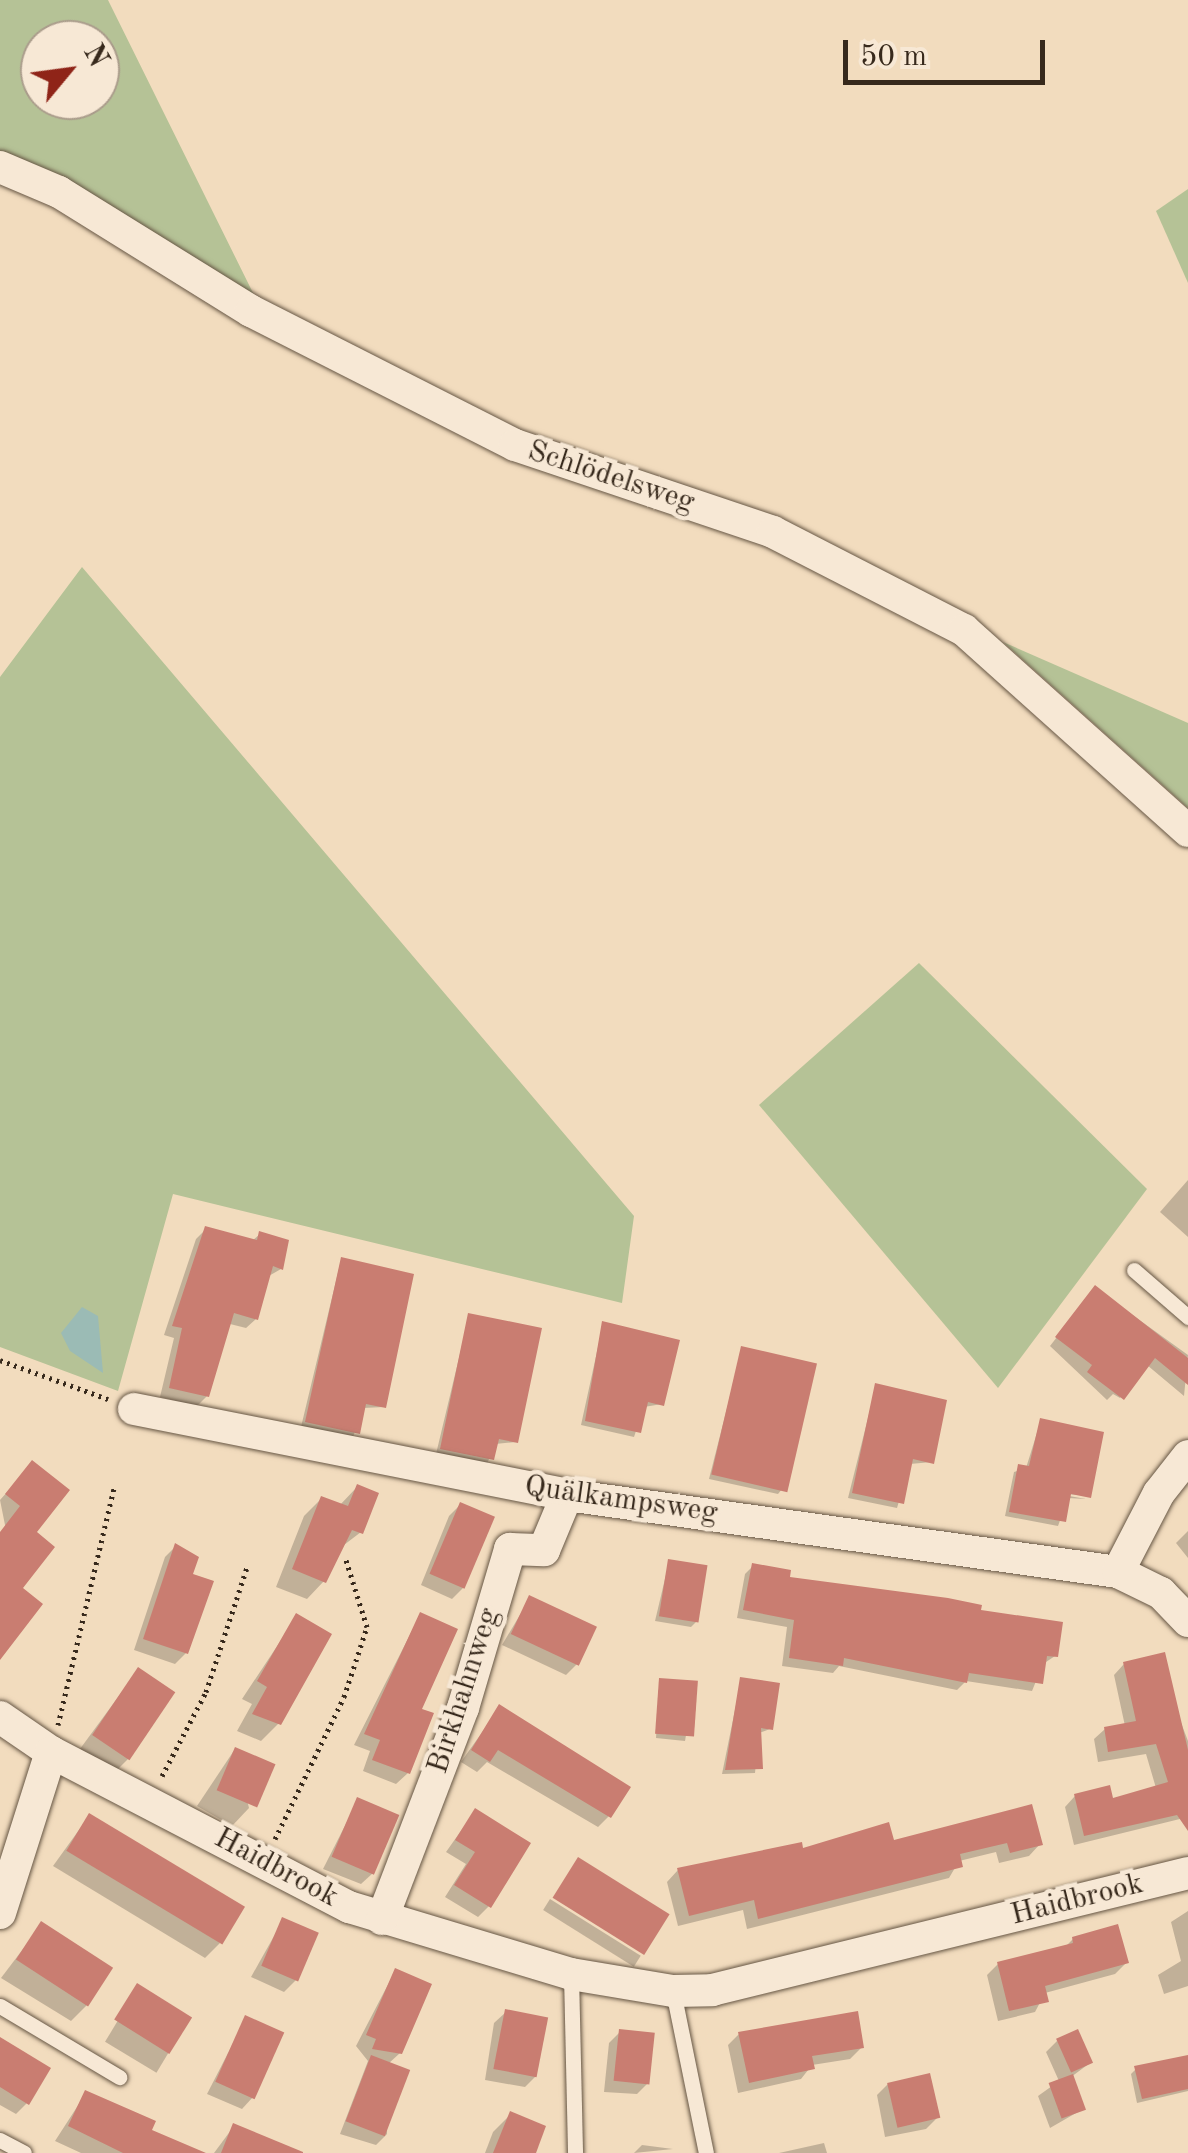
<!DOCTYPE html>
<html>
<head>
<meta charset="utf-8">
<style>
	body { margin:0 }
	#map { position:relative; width:1188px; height:2153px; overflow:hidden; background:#f2dcbe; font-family:"Old Standard TT",serif }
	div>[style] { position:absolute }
	.green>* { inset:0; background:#b5c296 }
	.water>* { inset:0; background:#9bbbb5 }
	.shadow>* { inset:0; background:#0003; transform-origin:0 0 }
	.building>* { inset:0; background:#c97d71; transform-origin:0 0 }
	.path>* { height:5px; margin-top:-2.5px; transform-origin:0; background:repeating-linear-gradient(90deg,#37291c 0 2.5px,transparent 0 7.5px) }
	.roads { filter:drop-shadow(0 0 2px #665644) drop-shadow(0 0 2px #665644) }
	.service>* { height:15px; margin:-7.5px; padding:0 7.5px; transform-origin:7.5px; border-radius:7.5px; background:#f7e8d5 }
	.minor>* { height:32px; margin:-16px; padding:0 16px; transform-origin:16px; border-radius:16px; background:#f7e8d5 }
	span { translate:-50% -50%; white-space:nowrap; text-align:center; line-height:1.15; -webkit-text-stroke:9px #f7e8d5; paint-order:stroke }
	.street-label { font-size:30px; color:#37291c }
	.north { position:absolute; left:20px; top:20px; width:100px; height:100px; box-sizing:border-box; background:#f7e8d5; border:2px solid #aa9c8b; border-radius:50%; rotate:61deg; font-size:28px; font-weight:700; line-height:40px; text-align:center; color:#37291c }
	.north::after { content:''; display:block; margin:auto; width:35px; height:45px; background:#8f2418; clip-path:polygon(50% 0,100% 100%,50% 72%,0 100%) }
	.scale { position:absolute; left:843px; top:40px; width:202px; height:45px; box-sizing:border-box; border:5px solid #37291c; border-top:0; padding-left:12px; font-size:30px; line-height:35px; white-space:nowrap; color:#37291c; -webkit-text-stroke:8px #f7e8d5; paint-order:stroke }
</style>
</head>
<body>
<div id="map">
	<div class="green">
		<div style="clip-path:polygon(evenodd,0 0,108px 0,256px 299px,0 160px,0 0,40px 40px,100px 40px,100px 100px,40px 100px,40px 40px)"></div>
		<div style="clip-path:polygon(1188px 189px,1188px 283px,1156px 211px)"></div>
		<div style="clip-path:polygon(82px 567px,634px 1216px,622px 1303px,173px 1194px,118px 1391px,0 1347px,0 677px)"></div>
		<div style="clip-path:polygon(1003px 642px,1188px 723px,1188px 808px)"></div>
		<div style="clip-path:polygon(919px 963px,1147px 1189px,998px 1388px,759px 1105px)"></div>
	</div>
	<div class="water">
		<div style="clip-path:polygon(82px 1307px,98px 1316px,103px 1373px,70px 1351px,61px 1333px)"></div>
	</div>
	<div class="shadow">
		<div style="clip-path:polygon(1188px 1180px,1188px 1237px,1160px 1212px)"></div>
		<div style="clip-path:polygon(206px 1229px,252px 1241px,260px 1234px,281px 1269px,267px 1277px,256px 1319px,246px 1328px,230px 1324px,207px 1396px,197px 1406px,160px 1397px,174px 1338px,164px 1335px,196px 1239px)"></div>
		<div style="clip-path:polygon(341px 1260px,384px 1407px,363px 1408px,353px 1437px,301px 1427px)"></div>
		<div style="clip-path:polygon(1095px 1288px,1188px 1355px,1184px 1396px,1147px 1365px,1120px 1398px,1113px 1394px,1107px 1400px,1050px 1346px)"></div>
		<div style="clip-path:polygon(469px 1316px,516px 1442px,495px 1444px,487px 1464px,436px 1454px)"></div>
		<div style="clip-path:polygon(603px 1324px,662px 1404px,644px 1407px,634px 1437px,581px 1425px)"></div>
		<div style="clip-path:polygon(742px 1349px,782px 1489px,778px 1494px,709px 1479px)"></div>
		<div style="clip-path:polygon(876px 1386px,932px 1462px,910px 1464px,897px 1508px,848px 1498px)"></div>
		<div style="clip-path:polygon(1041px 1420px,1089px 1495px,1058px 1494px,1086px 1499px,1068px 1498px,1058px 1526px,1005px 1516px,1014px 1472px,1026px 1468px)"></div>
		<div style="clip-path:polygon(33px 1463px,33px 1532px,0 1655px,5px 1525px,0 1500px)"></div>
		<div style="clip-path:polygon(357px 1487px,361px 1532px,340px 1548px,324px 1581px,307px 1599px,276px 1587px,304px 1516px,321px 1499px,339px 1506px)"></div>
		<div style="clip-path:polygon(460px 1505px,463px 1588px,452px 1599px,421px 1585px,449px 1516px)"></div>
		<div style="clip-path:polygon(1188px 1531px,1188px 1558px,1176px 1543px)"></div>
		<div style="clip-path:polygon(176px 1546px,190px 1576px,186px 1653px,175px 1664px,134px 1650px,165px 1557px)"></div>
		<div style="clip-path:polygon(669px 1562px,696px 1622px,691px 1627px,655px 1621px)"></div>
		<div style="clip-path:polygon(753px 1566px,787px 1579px,1055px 1656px,1043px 1664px,1032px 1691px,966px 1681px,957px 1690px,839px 1666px,833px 1673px,782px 1666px,787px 1627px,737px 1618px,745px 1574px)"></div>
		<div style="clip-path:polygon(530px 1598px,577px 1664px,566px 1675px,502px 1645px)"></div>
		<div style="clip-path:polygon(420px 1615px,418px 1710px,408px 1773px,396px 1784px,363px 1771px,370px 1751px,354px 1745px)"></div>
		<div style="clip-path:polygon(297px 1616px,279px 1723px,261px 1741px,237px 1731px,252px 1704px,242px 1699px)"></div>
		<div style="clip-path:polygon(1124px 1664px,1175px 1707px,1188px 1741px,1188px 1817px,1074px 1845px,1065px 1807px,1075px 1796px,1112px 1802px,1156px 1788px,1146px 1754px,1098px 1762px,1094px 1739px,1105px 1729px,1125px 1726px,1114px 1675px)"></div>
		<div style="clip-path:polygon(138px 1670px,128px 1759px,111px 1776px,77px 1753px)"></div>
		<div style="clip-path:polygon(660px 1680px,695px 1684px,685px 1741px,656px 1738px)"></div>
		<div style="clip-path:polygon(741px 1680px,770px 1729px,759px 1733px,755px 1773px,722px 1774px)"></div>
		<div style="clip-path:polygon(500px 1707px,609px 1816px,598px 1827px,487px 1762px,477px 1772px,461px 1762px)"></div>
		<div style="clip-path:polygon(235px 1749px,249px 1808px,232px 1826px,197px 1806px)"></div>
		<div style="clip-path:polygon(358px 1800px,373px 1873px,361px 1884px,323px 1869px)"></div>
		<div style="clip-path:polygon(1031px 1807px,1040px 1844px,1029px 1856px,999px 1863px,996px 1852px,959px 1861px,949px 1878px,747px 1929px,743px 1910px,678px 1926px,667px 1882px,678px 1870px,892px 1843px)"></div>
		<div style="clip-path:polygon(475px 1811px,489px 1906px,478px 1917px,445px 1897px,466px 1864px,446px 1852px)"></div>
		<div style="clip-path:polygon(89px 1816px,220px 1943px,205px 1958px,53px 1866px)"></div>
		<div style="left:550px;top:1899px;width:107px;height:13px;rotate:32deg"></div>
		<div style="clip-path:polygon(1188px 1911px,1188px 1986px,1164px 1994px,1158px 1975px,1181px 1961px,1171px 1922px)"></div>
		<div style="clip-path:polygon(283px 1920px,296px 1980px,284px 1992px,251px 1977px)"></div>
		<div style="clip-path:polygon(42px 1924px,88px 2004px,71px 2021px,1px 1978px)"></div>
		<div style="clip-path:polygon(1073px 1939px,1126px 1963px,1115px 1974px,1045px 1993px,1035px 2012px,998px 2021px,987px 1975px,998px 1964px,1064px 1948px)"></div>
		<div style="clip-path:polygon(395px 1971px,400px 2053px,388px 2064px,387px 2134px,376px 2145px,340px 2134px,368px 2061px,356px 2046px)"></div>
		<div style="left:138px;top:1987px;width:60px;height:64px;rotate:31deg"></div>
		<div style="clip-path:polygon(506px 2012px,536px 2076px,525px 2087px,485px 2080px,494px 2023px)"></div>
		<div style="clip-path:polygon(246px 2018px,253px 2097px,242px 2109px,207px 2094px)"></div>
		<div style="clip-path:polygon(620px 2032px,648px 2083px,637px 2094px,604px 2092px,609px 2043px)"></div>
		<div style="clip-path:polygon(739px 2034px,862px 2047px,850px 2059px,812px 2065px,801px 2079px,738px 2093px,728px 2045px)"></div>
		<div style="clip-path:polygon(0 2040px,27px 2103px,16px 2114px,0 2105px)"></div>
		<div style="clip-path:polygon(1057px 2041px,1090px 2063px,1071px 2077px,1083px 2109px,1050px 2128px,1038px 2096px,1059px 2081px,1046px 2052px)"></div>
		<div style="clip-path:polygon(1188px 2057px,1188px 2091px,1137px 2103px,1131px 2074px,1136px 2069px)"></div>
		<div style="clip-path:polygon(888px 2084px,937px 2118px,926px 2129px,885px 2137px,877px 2095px)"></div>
		<div style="clip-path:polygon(86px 2093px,148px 2131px,200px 2153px,81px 2153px,55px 2141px)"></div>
		<div style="clip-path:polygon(511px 2114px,533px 2153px,485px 2153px,493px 2132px)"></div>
		<div style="clip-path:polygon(234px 2126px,260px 2153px,214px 2153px)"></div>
		<div style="clip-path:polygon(824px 2143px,827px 2153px,779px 2153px)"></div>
		<div style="clip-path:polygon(642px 2145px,673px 2149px,634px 2153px)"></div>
	</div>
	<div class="building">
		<div style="clip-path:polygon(205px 1226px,257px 1240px,259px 1231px,289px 1240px,283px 1270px,273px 1266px,258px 1320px,234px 1313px,209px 1397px,169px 1388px,182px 1328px,172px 1326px)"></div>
		<div style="clip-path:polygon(341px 1257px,414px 1274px,386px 1408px,366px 1404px,360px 1434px,305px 1422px)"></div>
		<div style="clip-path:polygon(1095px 1285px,1188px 1358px,1188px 1385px,1155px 1358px,1124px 1400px,1087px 1372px,1092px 1365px,1055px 1337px)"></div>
		<div style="clip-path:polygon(468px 1313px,542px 1328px,518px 1443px,499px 1439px,494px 1460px,440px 1449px)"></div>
		<div style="clip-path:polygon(602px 1321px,680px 1340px,664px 1406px,648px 1402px,641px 1433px,585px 1421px)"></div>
		<div style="left:741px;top:1346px;width:78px;height:132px;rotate:13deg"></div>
		<div style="clip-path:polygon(875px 1383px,947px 1400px,934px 1464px,913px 1459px,904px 1504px,852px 1493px)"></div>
		<div style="clip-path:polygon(1040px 1418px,1104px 1432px,1091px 1498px,1071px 1494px,1066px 1522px,1009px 1512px,1018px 1464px,1029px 1466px)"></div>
		<div style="clip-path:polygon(32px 1460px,70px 1490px,37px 1532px,55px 1547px,23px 1588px,43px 1604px,0 1660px,0 1532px,20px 1506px,5px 1494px)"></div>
		<div style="clip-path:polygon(357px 1484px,379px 1493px,363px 1534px,352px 1530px,326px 1583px,292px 1569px,321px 1496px,348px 1506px)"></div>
		<div style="left:460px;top:1502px;width:38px;height:78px;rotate:23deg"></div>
		<div style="clip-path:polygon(175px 1543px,199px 1557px,193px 1574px,214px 1581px,188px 1654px,143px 1639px)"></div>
		<div style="left:668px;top:1559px;width:40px;height:58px;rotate:9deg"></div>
		<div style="clip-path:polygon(752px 1563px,791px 1570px,790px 1577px,948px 1598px,982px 1605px,981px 1610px,1063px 1622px,1058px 1657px,1047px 1656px,1043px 1684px,969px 1673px,967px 1683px,844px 1658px,843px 1666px,789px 1658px,794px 1620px,743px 1610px)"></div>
		<div style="left:529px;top:1595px;width:75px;height:43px;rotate:25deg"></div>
		<div style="clip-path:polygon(420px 1612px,458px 1629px,422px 1709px,434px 1713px,410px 1774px,372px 1760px,380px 1740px,364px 1734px)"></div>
		<div style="clip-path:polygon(296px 1613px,332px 1634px,281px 1725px,252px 1714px,267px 1687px,257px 1681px)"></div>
		<div style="clip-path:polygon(1165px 1652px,1188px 1750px,1188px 1831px,1177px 1815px,1084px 1836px,1074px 1794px,1110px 1785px,1113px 1798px,1168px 1782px,1156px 1744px,1108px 1752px,1104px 1727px,1136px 1721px,1123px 1662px)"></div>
		<div style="left:138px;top:1667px;width:45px;height:82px;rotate:34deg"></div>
		<div style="clip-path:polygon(740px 1677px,780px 1683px,773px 1730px,761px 1728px,763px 1769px,725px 1770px)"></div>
		<div style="left:659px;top:1678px;width:39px;height:56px;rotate:4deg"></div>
		<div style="clip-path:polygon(499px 1704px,631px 1787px,611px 1818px,498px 1750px,490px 1762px,471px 1750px)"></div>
		<div style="left:235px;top:1747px;width:44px;height:47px;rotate:23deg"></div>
		<div style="left:357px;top:1797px;width:46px;height:65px;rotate:23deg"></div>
		<div style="clip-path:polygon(1032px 1804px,1043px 1845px,1010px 1853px,1007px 1843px,960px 1854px,963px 1867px,758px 1919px,754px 1900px,689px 1916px,677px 1868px,802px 1842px,803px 1848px,889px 1822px,894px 1840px)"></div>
		<div style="clip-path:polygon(475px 1808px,531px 1843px,491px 1908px,454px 1885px,475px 1852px,455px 1840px)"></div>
		<div style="left:89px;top:1813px;width:182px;height:44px;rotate:31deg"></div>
		<div style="left:578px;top:1857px;width:108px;height:48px;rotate:32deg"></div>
		<div style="left:282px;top:1917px;width:40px;height:53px;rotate:23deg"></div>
		<div style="left:41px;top:1921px;width:86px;height:46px;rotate:33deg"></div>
		<div style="clip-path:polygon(1118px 1924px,1129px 1963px,1045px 1986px,1049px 2002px,1009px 2011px,997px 1962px,1073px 1943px,1072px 1937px)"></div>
		<div style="clip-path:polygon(395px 1968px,432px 1984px,402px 2054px,372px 2049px,376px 2039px,366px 2035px)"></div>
		<div style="left:137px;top:1983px;width:65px;height:43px;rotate:32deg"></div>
		<div style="left:505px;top:2009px;width:44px;height:61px;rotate:11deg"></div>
		<div style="clip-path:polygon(858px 2011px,864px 2048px,812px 2056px,815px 2069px,749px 2083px,738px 2032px)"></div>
		<div style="left:245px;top:2015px;width:43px;height:73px;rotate:24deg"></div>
		<div style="left:619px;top:2029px;width:36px;height:52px;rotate:6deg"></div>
		<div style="left:1078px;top:2029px;width:37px;height:24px;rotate:66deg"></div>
		<div style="clip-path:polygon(0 2037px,51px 2068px,29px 2105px,0 2087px)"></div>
		<div style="left:371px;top:2055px;width:42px;height:71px;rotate:21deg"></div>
		<div style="clip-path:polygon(1188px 2055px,1188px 2089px,1142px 2099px,1134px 2066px)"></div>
		<div style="left:930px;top:2073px;width:46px;height:44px;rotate:77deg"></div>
		<div style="left:1073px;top:2074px;width:38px;height:26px;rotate:70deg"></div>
		<div style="clip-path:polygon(85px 2090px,156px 2121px,152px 2130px,206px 2153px,123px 2153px,68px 2126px)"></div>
		<div style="clip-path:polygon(510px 2111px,546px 2126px,536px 2153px,493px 2153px)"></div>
		<div style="clip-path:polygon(233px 2123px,303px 2152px,303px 2153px,221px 2153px)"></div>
	</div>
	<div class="path">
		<div style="left:0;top:1360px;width:115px;rotate:19.9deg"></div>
		<div style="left:58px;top:1725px;width:243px;rotate:-76.7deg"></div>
		<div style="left:162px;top:1776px;width:95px;rotate:-62.4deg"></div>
		<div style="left:206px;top:1692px;width:132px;rotate:-71.8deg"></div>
		<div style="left:275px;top:1839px;width:158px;rotate:-64.1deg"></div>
		<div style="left:344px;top:1697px;width:74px;rotate:-71.8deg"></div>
		<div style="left:367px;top:1627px;width:73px;rotate:-107.4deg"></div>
	</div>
	<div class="roads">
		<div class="service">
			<div style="left:1134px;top:1270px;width:72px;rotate:41deg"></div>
			<div style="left:571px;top:1974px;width:179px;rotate:88.7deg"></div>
			<div style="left:673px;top:1991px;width:165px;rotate:78.5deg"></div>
			<div style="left:0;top:2006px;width:139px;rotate:30.8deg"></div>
			<div style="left:0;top:2140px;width:27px;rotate:28deg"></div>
		</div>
		<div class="minor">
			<div style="left:0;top:167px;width:64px;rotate:23deg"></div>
			<div style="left:59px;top:192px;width:226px;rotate:31.8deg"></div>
			<div style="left:251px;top:311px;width:296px;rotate:26.9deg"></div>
			<div style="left:515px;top:445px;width:272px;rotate:18.6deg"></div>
			<div style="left:773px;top:532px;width:215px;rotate:27.2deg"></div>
			<div style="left:964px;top:630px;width:301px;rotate:41.9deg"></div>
			<div style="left:134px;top:1409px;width:441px;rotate:11.2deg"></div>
			<div style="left:567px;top:1495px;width:556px;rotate:7.96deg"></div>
			<div style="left:1118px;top:1572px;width:48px;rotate:26deg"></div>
			<div style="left:1161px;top:1593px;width:39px;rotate:46deg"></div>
			<div style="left:1118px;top:1572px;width:89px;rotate:-62.6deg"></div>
			<div style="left:1159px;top:1493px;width:47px;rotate:-51.9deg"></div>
			<div style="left:0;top:1717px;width:62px;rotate:34.5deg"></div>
			<div style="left:51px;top:1752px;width:336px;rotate:27.5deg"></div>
			<div style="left:349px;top:1907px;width:232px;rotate:16.8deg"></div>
			<div style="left:571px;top:1974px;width:103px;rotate:9.5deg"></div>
			<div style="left:673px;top:1991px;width:39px;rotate:-1deg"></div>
			<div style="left:712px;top:1990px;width:490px;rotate:-13.8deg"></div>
			<div style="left:0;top:1913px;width:169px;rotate:-72.4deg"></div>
			<div style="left:382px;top:1919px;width:226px;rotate:-69deg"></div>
			<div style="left:463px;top:1708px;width:166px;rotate:-73.5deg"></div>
			<div style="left:510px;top:1549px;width:34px;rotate:2deg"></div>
			<div style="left:544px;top:1550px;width:60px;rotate:-67.3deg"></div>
		</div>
	</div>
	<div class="street-label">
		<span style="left:611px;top:477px;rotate:18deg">Schlödelsweg</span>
		<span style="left:621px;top:1500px;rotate:8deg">Quälkampsweg</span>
		<span style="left:464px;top:1691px;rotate:-72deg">Birkhahnweg</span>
		<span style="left:276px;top:1868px;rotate:28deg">Haidbrook</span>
		<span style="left:1077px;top:1900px;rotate:-14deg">Haidbrook</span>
	</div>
	<div class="north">N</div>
	<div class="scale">50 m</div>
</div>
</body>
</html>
